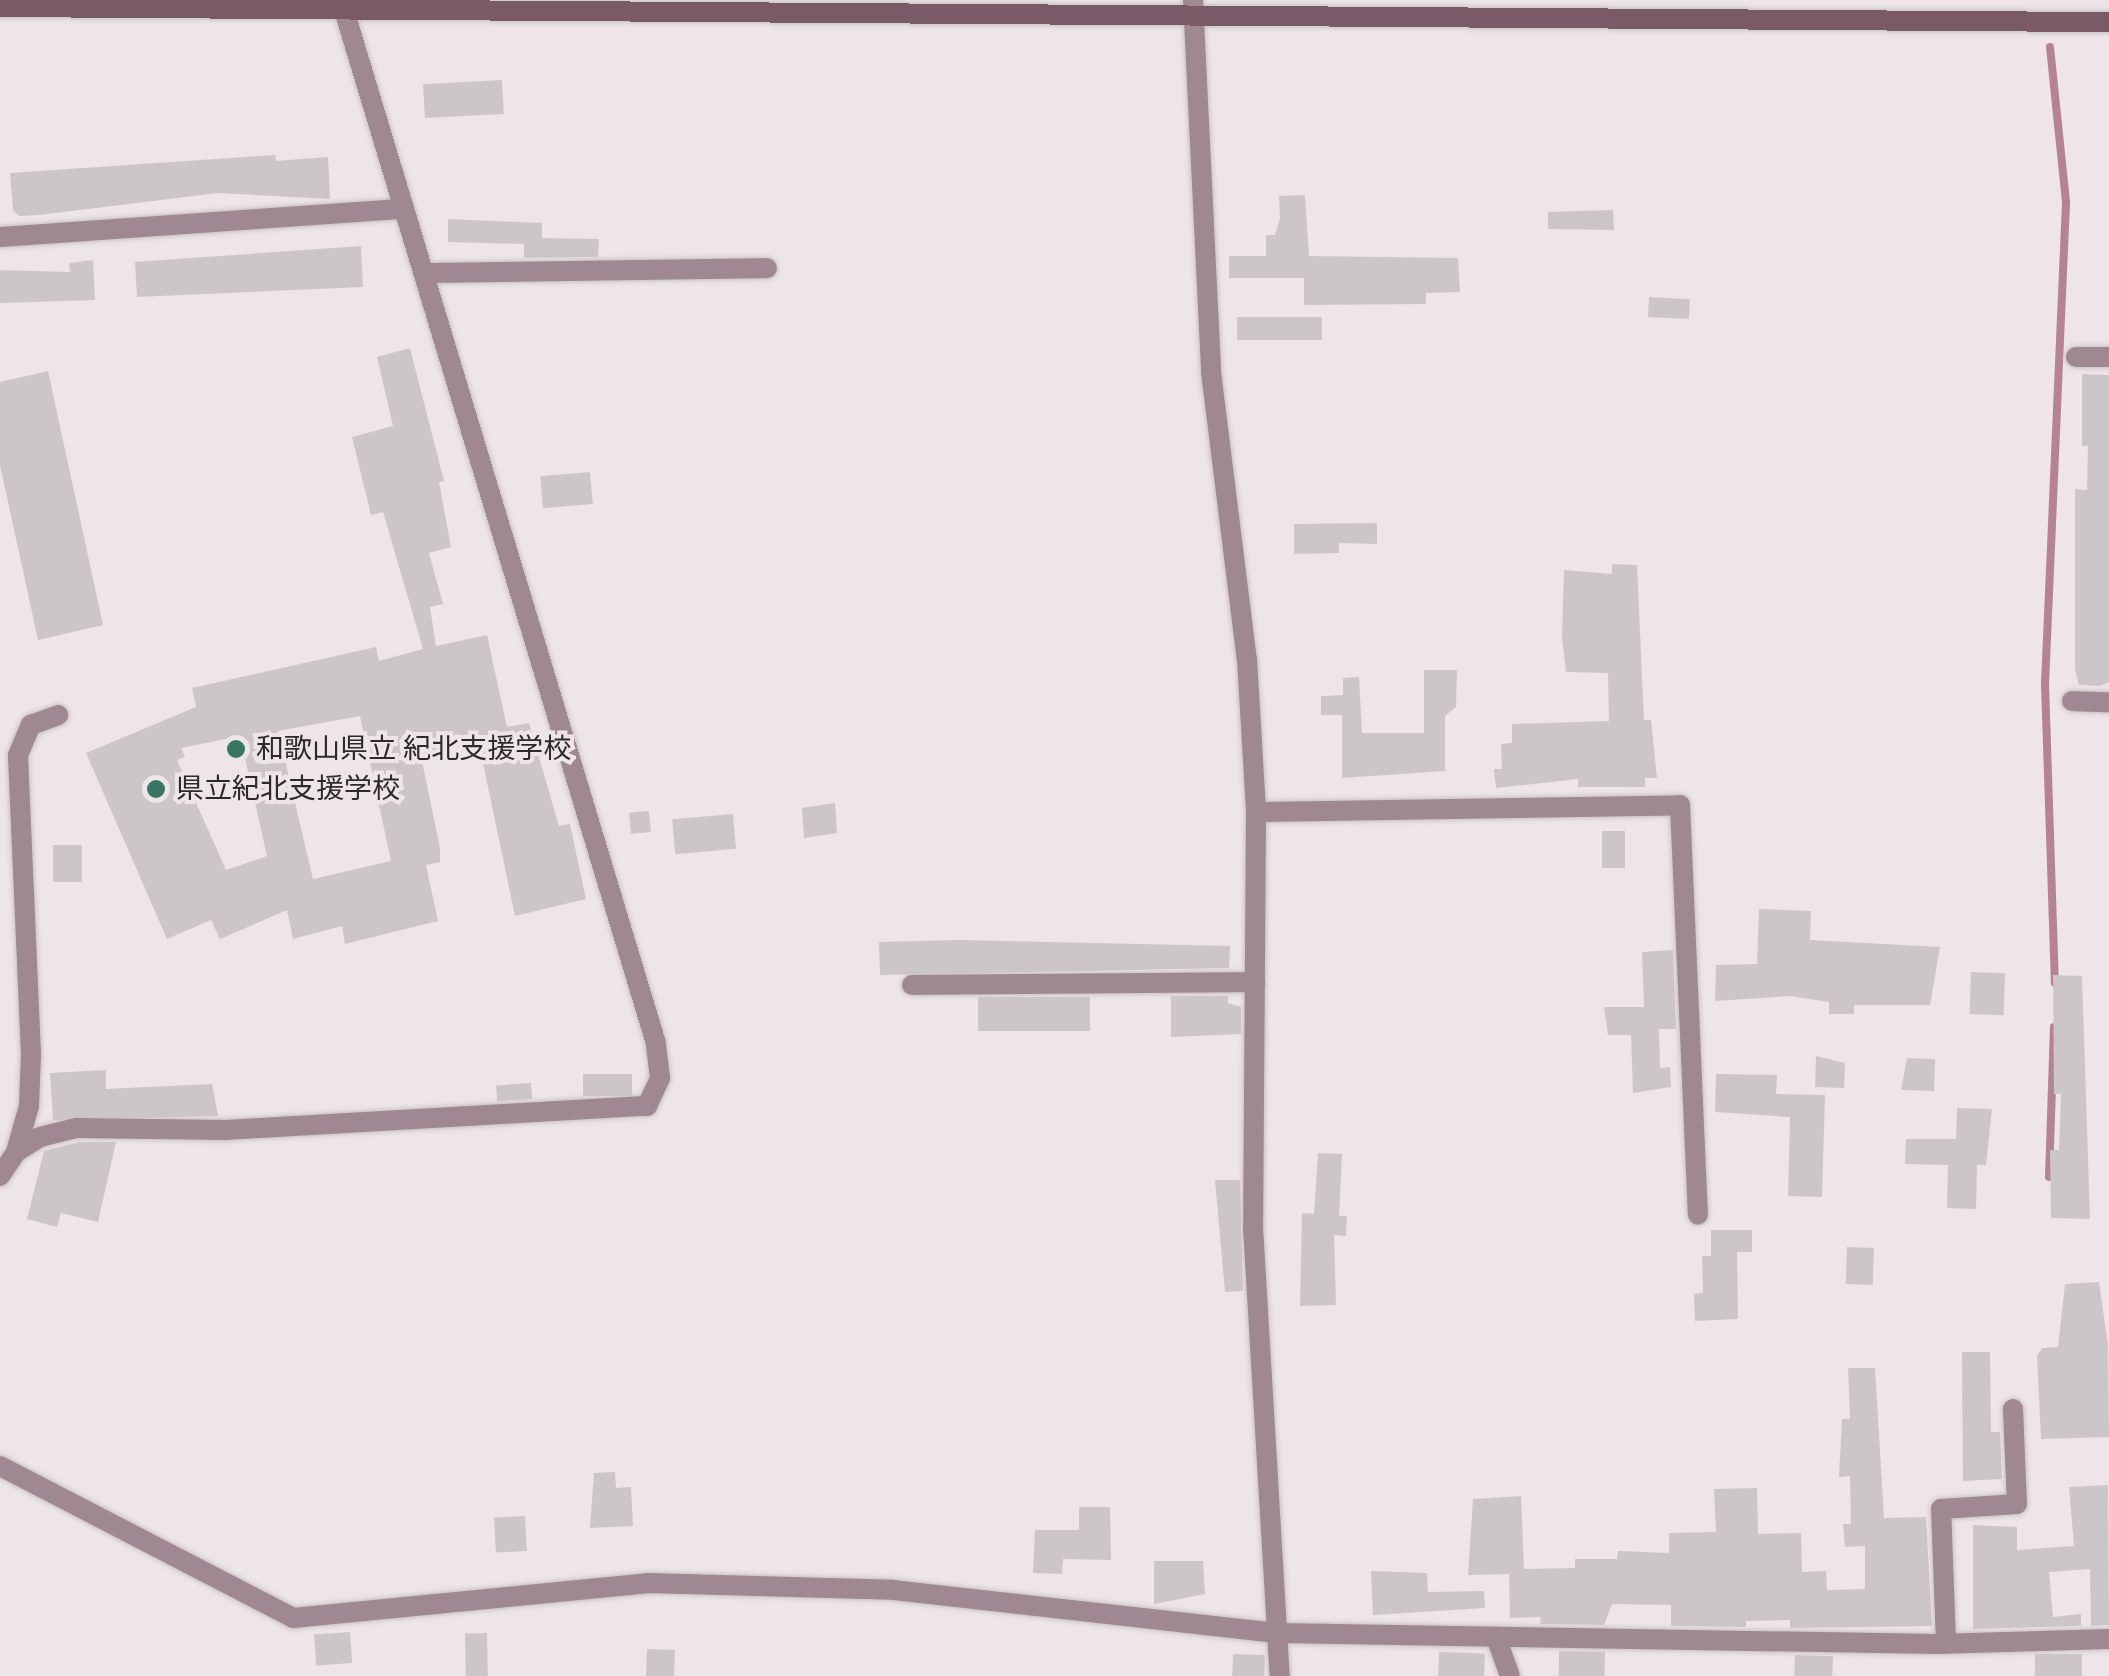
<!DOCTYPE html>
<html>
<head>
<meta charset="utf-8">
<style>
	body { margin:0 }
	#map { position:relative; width:2109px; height:1676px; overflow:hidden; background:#ede5e8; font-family:Raleway,"Noto Sans JP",sans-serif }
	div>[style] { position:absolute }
	.stream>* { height:8px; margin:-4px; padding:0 4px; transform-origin:4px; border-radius:4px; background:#b58298 }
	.building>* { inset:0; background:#cdc6c9; transform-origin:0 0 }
	.roads { filter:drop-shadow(0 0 2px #cac3c6) drop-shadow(0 0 2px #cac3c6) }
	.minor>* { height:20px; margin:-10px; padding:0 10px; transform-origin:10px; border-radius:10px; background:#9f8891 }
	.tertiary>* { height:20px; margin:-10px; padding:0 10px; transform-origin:10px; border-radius:10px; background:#9f8891 }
	.secondary>* { height:20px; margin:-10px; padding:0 10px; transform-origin:10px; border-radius:10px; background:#7b5a68 }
	.dots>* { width:28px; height:28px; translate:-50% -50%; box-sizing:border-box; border:5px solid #ede5e8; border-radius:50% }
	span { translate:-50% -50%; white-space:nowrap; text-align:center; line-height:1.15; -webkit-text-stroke:8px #ede5e8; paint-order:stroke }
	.poi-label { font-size:28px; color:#2d2a2b }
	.left { translate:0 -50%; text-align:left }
</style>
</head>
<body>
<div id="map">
	<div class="stream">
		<div style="left:2050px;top:47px;width:157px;rotate:84.1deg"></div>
		<div style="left:2066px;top:203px;width:481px;rotate:92.5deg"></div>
		<div style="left:2045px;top:684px;width:299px;rotate:88.1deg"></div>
		<div style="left:2049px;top:1177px;width:150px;rotate:-88.1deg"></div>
	</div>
	<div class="building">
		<div style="left:502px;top:80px;width:34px;height:79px;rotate:87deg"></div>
		<div style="clip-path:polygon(275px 155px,276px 161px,328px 157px,330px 199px,218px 193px,39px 215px,19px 216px,13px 210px,10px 173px)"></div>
		<div style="clip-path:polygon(1305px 195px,1309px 256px,1458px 258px,1460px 292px,1426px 293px,1426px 304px,1304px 305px,1304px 278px,1229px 278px,1229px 256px,1266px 256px,1266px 235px,1275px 235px,1280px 218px,1279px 196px)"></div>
		<div style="clip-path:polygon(1613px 210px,1614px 230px,1548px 229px,1548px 212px)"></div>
		<div style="clip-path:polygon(448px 219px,542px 223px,542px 238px,599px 239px,598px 257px,524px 258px,524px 244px,448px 242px)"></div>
		<div style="clip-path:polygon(361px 246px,363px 287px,137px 297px,135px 262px)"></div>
		<div style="clip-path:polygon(93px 260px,95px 300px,0 303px,0 270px,70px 272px,69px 263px)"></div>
		<div style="left:1649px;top:297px;width:41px;height:20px;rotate:3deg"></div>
		<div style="left:1237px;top:317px;width:85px;height:23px"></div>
		<div style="clip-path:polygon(evenodd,410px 348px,444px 481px,439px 482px,451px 547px,429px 553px,443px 604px,430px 607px,436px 646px,487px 635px,507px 727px,529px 723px,559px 826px,570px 824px,586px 899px,515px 916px,480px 749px,422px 761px,440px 848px,440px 862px,426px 865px,438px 921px,345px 944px,342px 926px,293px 939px,287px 910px,220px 939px,211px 920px,167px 939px,86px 753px,196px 707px,192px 688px,376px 647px,379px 661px,423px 649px,383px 512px,371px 515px,352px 437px,393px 426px,377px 357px,410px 348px,360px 716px,391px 861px,313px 879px,278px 731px,360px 716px,410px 348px,240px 736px,267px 856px,226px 870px,177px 760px,185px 757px,181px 748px,240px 736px)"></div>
		<div style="clip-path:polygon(48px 371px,103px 625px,38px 640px,0 465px,0 382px)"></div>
		<div style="clip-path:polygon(2082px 374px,2109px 375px,2109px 682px,2100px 686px,2079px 685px,2075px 670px,2075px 489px,2087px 490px,2088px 446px,2082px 446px)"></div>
		<div style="left:590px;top:472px;width:32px;height:50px;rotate:85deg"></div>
		<div style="clip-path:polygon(1377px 523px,1377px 544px,1339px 543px,1339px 553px,1294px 554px,1294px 524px)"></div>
		<div style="clip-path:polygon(1612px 564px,1637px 565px,1644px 720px,1651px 720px,1657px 778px,1645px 778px,1645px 787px,1578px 787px,1578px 779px,1496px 788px,1494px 769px,1502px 769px,1501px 744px,1512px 743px,1512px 724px,1609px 721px,1608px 673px,1566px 672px,1562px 637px,1564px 570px,1612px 574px)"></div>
		<div style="clip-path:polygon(1424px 670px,1457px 670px,1456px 707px,1445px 716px,1445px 771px,1342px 778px,1342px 715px,1321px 715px,1321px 696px,1343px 695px,1343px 678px,1359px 677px,1362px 733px,1424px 733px)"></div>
		<div style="clip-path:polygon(835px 803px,837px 833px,804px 838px,802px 808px)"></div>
		<div style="left:649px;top:811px;width:21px;height:20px;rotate:85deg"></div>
		<div style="left:733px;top:814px;width:35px;height:61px;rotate:85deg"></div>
		<div style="left:1602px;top:831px;width:23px;height:37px"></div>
		<div style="left:82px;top:845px;width:37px;height:29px;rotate:90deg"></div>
		<div style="clip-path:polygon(1759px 909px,1811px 911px,1810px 940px,1940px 947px,1930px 1005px,1854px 1005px,1854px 1014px,1829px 1014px,1829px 1002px,1790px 996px,1715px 1001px,1716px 965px,1757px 964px)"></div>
		<div style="clip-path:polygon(959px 940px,1230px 946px,1229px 968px,880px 975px,879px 942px)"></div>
		<div style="clip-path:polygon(1673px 950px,1676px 1029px,1659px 1029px,1660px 1068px,1670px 1067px,1671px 1087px,1633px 1093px,1631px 1035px,1608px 1035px,1604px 1007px,1644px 1007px,1642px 952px)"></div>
		<div style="left:1971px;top:972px;width:34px;height:42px;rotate:2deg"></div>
		<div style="clip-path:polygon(2053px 975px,2082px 976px,2090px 1219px,2051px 1218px,2050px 1150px,2059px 1150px,2061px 1094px,2054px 1094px)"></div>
		<div style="clip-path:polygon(1171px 996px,1228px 996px,1228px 1003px,1241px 1007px,1241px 1034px,1171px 1037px)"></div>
		<div style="left:1090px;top:997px;width:34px;height:112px;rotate:90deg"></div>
		<div style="clip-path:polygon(1816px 1056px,1845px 1063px,1844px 1088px,1815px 1087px)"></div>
		<div style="clip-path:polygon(1907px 1058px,1935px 1059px,1934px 1091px,1901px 1090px)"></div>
		<div style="clip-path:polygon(106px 1070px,106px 1089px,212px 1084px,218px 1116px,53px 1120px,50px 1073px)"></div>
		<div style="left:583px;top:1074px;width:49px;height:22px"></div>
		<div style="clip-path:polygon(1716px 1074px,1777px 1075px,1776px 1094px,1825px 1095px,1822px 1197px,1788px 1196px,1790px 1117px,1715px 1112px)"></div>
		<div style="left:531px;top:1083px;width:16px;height:35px;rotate:86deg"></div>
		<div style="clip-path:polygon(1957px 1108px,1992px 1109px,1986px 1165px,1977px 1165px,1976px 1209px,1947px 1208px,1948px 1165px,1905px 1164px,1906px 1139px,1956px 1139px)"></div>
		<div style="clip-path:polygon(79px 1142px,116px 1142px,98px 1222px,61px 1213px,57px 1227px,27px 1219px,44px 1151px)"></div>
		<div style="clip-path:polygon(1318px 1153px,1342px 1154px,1339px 1216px,1347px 1216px,1346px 1236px,1334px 1235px,1336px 1305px,1300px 1306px,1302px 1213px,1314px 1214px)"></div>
		<div style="clip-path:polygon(1215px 1180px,1240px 1180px,1243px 1291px,1225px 1292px)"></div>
		<div style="clip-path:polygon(1711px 1230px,1752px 1230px,1752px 1252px,1737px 1252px,1738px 1319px,1695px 1321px,1694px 1294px,1703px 1293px,1702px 1256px,1711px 1256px)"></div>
		<div style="left:1847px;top:1247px;width:27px;height:37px;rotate:2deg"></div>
		<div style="clip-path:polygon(2099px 1282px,2108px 1345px,2109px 1437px,2041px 1439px,2037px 1356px,2042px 1348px,2058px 1347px,2065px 1284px)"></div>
		<div style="clip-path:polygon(1962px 1352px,1990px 1352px,1991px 1432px,2000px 1432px,2002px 1479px,1963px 1481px)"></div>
		<div style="clip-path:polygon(1848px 1368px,1875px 1368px,1884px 1518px,1926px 1517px,1932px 1626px,1790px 1628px,1790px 1620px,1746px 1621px,1746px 1627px,1671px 1626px,1671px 1605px,1612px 1604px,1604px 1625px,1540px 1624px,1541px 1617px,1510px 1618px,1509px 1574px,1468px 1575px,1473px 1499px,1521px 1496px,1524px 1569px,1575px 1568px,1575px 1559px,1617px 1559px,1618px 1551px,1669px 1553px,1669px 1533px,1716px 1532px,1714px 1489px,1757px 1488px,1758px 1534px,1801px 1533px,1802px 1572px,1826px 1571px,1827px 1590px,1865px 1589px,1865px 1546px,1845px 1547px,1843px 1524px,1851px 1524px,1850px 1476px,1839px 1477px,1842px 1419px,1850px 1419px)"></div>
		<div style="clip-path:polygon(615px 1472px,616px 1488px,631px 1487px,633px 1526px,590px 1528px,594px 1473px)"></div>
		<div style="clip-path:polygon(2108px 1485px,2109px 1625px,2091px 1626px,2090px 1569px,2049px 1572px,2053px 1617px,2081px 1614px,2081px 1626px,1973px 1629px,1973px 1525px,2017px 1527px,2017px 1550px,2074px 1546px,2069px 1487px)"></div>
		<div style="clip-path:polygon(1079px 1507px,1110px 1507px,1111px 1560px,1063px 1559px,1062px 1574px,1033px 1573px,1035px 1530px,1079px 1530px)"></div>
		<div style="left:525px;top:1516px;width:35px;height:31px;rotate:87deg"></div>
		<div style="clip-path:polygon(1154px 1561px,1203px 1561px,1205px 1594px,1154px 1604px)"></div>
		<div style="clip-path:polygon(1371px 1571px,1427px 1573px,1428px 1592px,1484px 1591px,1485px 1608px,1373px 1615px)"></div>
		<div style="left:350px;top:1632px;width:31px;height:36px;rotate:86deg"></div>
		<div style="left:487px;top:1633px;width:43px;height:22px;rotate:89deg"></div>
		<div style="left:647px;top:1649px;width:28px;height:27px;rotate:2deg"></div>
		<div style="left:1559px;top:1651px;width:46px;height:25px;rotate:1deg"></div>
		<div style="left:1439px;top:1652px;width:46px;height:24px;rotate:2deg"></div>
		<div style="left:1233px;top:1654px;width:32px;height:22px;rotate:2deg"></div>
		<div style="left:2082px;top:1654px;width:22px;height:47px;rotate:90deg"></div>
		<div style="left:1795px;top:1655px;width:38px;height:21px;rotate:2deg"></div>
	</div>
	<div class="roads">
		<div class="minor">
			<div style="left:0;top:237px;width:405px;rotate:-4deg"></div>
			<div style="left:424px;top:273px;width:343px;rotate:-0.8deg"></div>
			<div style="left:2076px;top:357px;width:33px"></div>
			<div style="left:2072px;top:701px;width:37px;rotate:2deg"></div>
			<div style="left:1256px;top:812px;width:424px;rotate:-0.9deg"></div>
			<div style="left:1680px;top:805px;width:410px;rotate:87.5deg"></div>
			<div style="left:912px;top:985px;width:343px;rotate:-0.5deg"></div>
			<div style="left:16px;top:1152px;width:28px;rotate:-32deg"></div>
			<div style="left:40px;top:1137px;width:38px;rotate:-14deg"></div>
			<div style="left:77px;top:1128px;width:149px;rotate:0.8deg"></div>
			<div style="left:226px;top:1130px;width:422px;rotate:-3.3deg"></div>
			<div style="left:647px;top:1106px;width:31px;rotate:-65deg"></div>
			<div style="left:660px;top:1078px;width:38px;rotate:-97deg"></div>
			<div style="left:655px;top:1040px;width:1086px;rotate:-106.8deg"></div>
			<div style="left:0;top:1176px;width:29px;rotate:-56deg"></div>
			<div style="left:16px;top:1152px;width:48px;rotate:-74.2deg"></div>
			<div style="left:29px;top:1106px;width:52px;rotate:-87.8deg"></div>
			<div style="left:31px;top:1054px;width:299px;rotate:-92.5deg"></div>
			<div style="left:18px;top:755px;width:33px;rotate:-67deg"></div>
			<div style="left:31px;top:725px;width:29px;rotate:-20deg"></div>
			<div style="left:0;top:1466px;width:330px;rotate:27.4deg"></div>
			<div style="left:293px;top:1618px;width:356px;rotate:-5.6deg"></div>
			<div style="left:647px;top:1583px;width:246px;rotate:1.6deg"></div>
			<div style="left:893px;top:1590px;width:387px;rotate:6.4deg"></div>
			<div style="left:1278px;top:1633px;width:659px;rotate:0.96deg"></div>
			<div style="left:1937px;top:1644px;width:172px;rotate:-1.7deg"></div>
			<div style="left:1496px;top:1637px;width:41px;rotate:70.3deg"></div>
			<div style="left:1946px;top:1643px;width:134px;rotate:-92.1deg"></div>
			<div style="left:1941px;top:1509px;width:76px;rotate:-3.8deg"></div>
			<div style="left:2017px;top:1504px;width:95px;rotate:-92.4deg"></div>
		</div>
		<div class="tertiary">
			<div style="left:1193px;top:0;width:372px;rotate:87.2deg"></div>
			<div style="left:1211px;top:372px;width:289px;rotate:82.9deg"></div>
			<div style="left:1247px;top:659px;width:153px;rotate:86.6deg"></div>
			<div style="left:1256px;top:812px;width:415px;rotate:90.4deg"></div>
			<div style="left:1253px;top:1227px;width:450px;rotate:86.6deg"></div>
		</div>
		<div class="secondary">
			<div style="left:0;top:7px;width:2109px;rotate:0.41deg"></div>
		</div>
	</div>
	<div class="dots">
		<div style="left:236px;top:749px;background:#377662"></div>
		<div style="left:156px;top:789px;background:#377662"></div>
	</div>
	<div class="poi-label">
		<span class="left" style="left:256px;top:749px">和歌山県立 紀北支援学校</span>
		<span class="left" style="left:176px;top:789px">県立紀北支援学校</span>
	</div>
</div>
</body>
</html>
